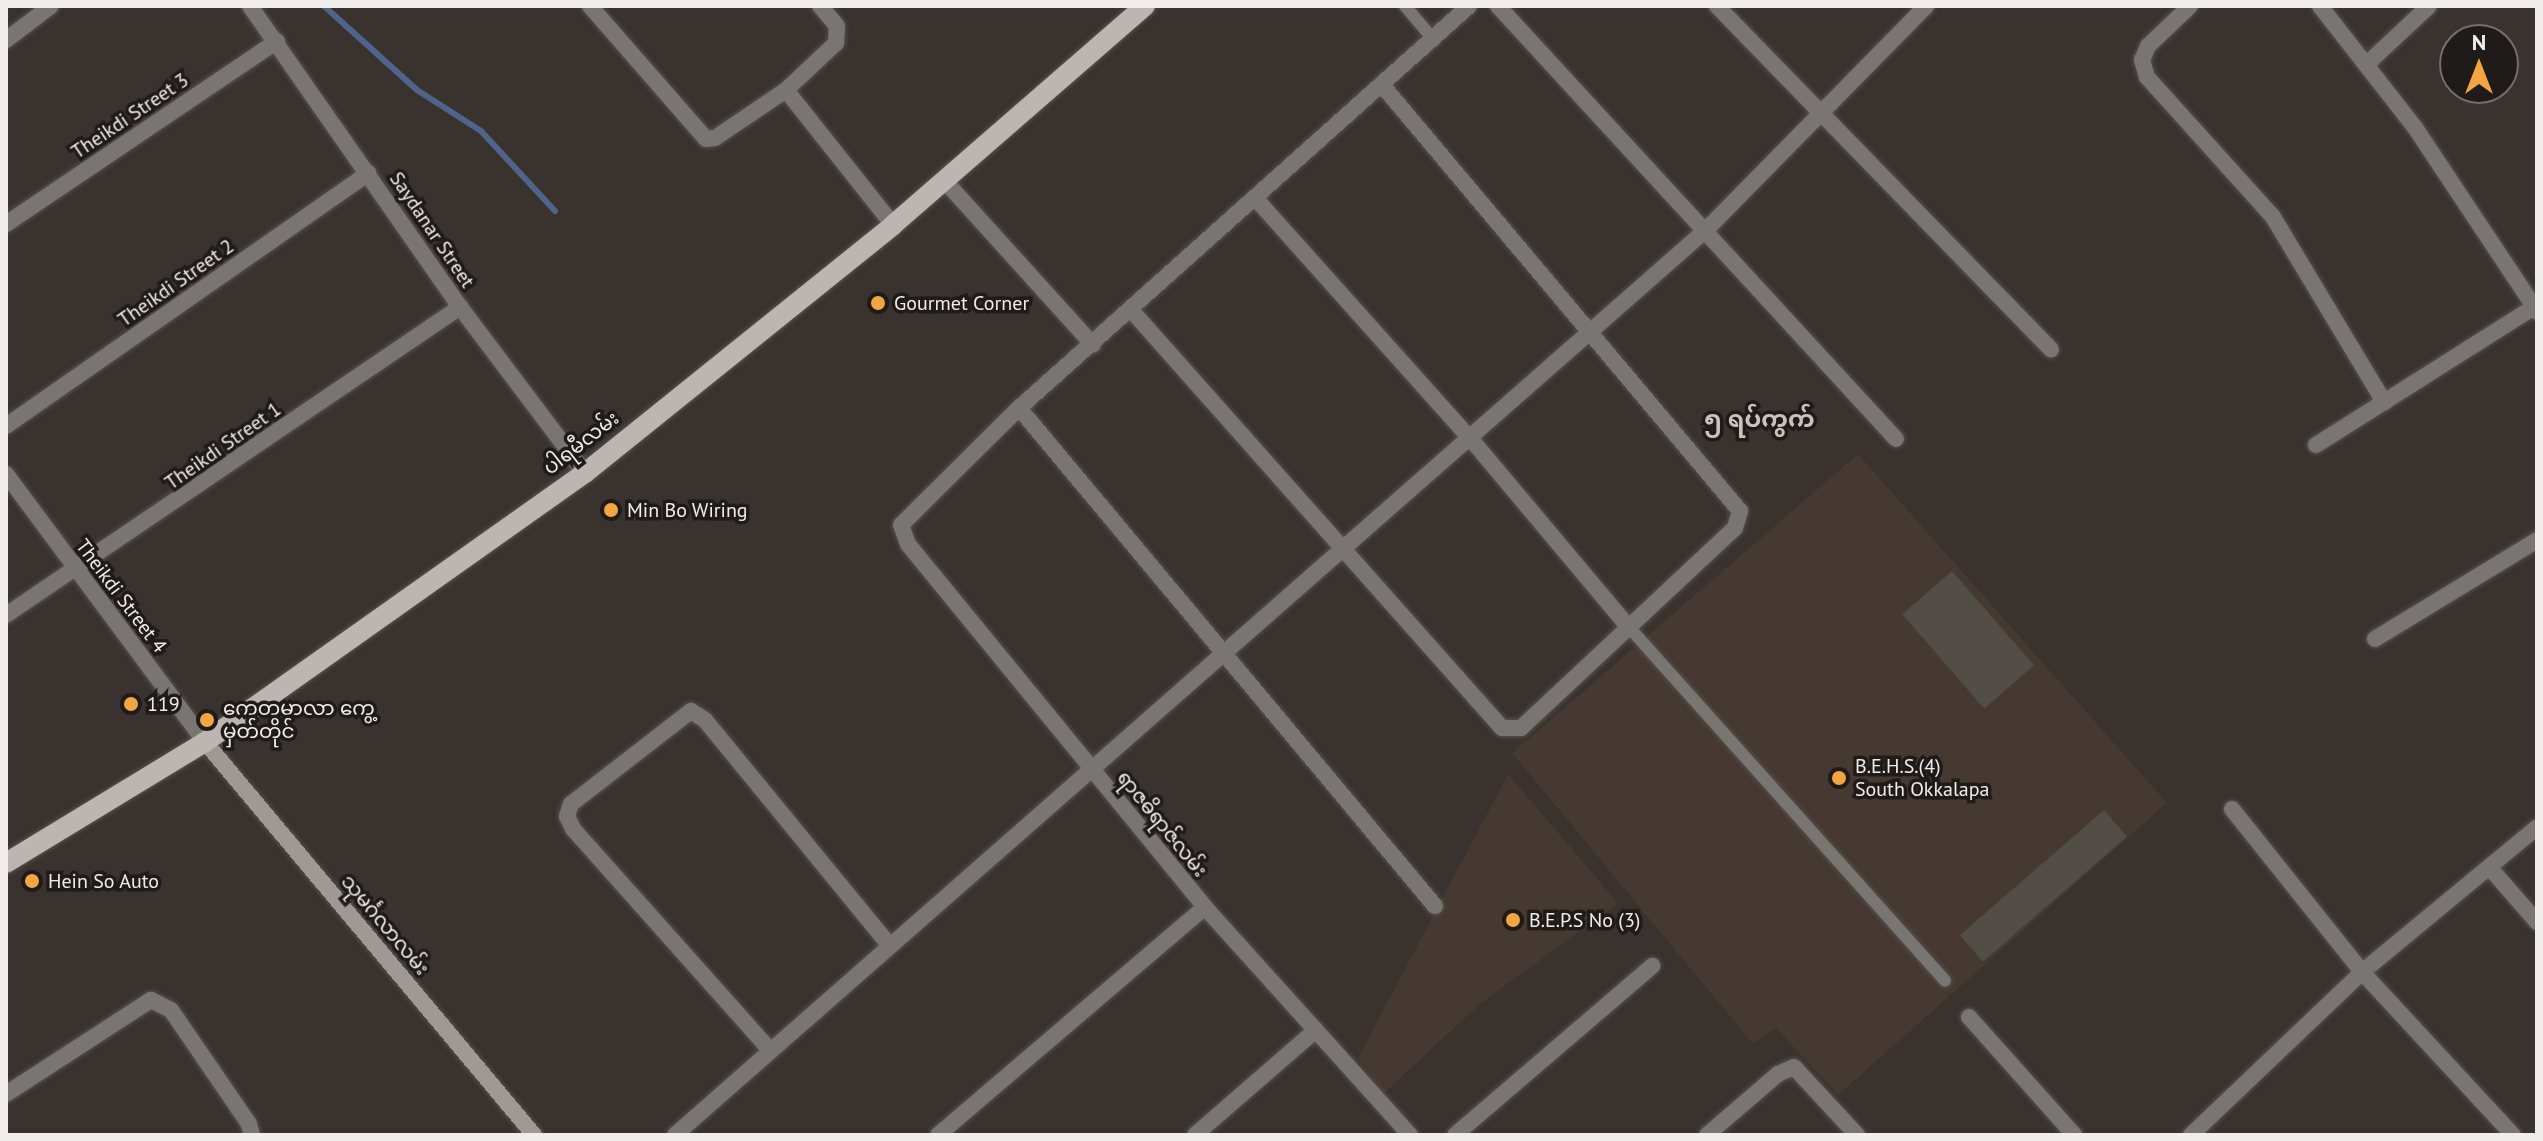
<!DOCTYPE html>
<html>
<head>
<meta charset="utf-8">
<style>
	body { margin:0 }
	#map { position:relative; width:2543px; height:1141px; overflow:hidden; background:#39322e; font-family:"PT Sans","Noto Sans Myanmar",sans-serif }
	div>[style] { position:absolute }
	.built>* { inset:0; background:#453931 }
	.stream>* { height:6px; margin:-3px; padding:0 3px; transform-origin:3px; border-radius:3px; background:#4f648a }
	.building>* { inset:0; background:#534d47; transform-origin:0 0 }
	.roads { filter:drop-shadow(0 0 2px #56504c) drop-shadow(0 0 2px #56504c) }
	.lane>* { height:12px; margin:-6px; padding:0 6px; transform-origin:6px; border-radius:6px; background:#797573 }
	.street>* { height:16px; margin:-8px; padding:0 8px; transform-origin:8px; border-radius:8px; background:#797573 }
	.secondary>* { height:16px; margin:-8px; padding:0 8px; transform-origin:8px; border-radius:8px; background:#9f9996 }
	.primary>* { height:20px; margin:-10px; padding:0 10px; transform-origin:10px; border-radius:10px; background:#bdb5b1 }
	.dots>* { width:22px; height:22px; translate:-50% -50%; box-sizing:border-box; border:4px solid #1e1b19; border-radius:50% }
	span { translate:-50% -50%; white-space:nowrap; text-align:center; line-height:1.15; -webkit-text-stroke:7px #1e1b19; paint-order:stroke }
	.street-label { font-size:20px; color:#f1edea }
	.poi-label { font-size:20px; color:#f1edea }
	.left { translate:0 -50%; text-align:left }
	.quarter-label { font-size:24px; color:#cbc2bd; font-weight:700 }
	.frame { position:absolute; inset:0; border:8px solid #f1edea; pointer-events:none }
	.north { position:absolute; left:2439px; top:24px; width:80px; height:80px; box-sizing:border-box; background:#1e1b19; border:2px solid #726f6d; border-radius:50%; rotate:0deg; font-size:22px; font-weight:700; line-height:32px; text-align:center; color:#f1edea }
	.north::after { content:''; display:block; margin:auto; width:28px; height:36px; background:#f2a541; clip-path:polygon(50% 0,100% 100%,50% 72%,0 100%) }
</style>
</head>
<body>
<div id="map">
	<div class="built">
		<div style="clip-path:polygon(1858px 454px,2167px 803px,1838px 1095px,1776px 1028px,1753px 1044px,1512px 753px)"></div>
		<div style="clip-path:polygon(1508px 774px,1618px 903px,1480px 1004px,1384px 1093px,1358px 1058px)"></div>
	</div>
	<div class="stream">
		<div style="left:324px;top:6px;width:125px;rotate:42.1deg"></div>
		<div style="left:417px;top:90px;width:76px;rotate:32.6deg"></div>
		<div style="left:481px;top:131px;width:109px;rotate:47.2deg"></div>
	</div>
	<div class="building">
		<div style="left:1952px;top:571px;width:125px;height:66px;rotate:49deg"></div>
		<div style="left:2104px;top:810px;width:35px;height:191px;rotate:49deg"></div>
	</div>
	<div class="roads">
		<div class="lane">
			<div style="left:1405px;top:6px;width:45px;rotate:49.5deg"></div>
			<div style="left:1627px;top:625px;width:477px;rotate:48.2deg"></div>
		</div>
		<div class="street">
			<div style="left:250px;top:6px;width:367px;rotate:55.1deg"></div>
			<div style="left:460px;top:307px;width:208px;rotate:53deg"></div>
			<div style="left:590px;top:6px;width:176px;rotate:48.9deg"></div>
			<div style="left:706px;top:139px;width:9px;rotate:-6deg"></div>
			<div style="left:715px;top:138px;width:86px;rotate:-34.1deg"></div>
			<div style="left:786px;top:90px;width:69px;rotate:-43.2deg"></div>
			<div style="left:836px;top:43px;width:17px;rotate:-87deg"></div>
			<div style="left:837px;top:26px;width:26px;rotate:-130deg"></div>
			<div style="left:1498px;top:6px;width:588px;rotate:47.41deg"></div>
			<div style="left:1717px;top:6px;width:479px;rotate:45.8deg"></div>
			<div style="left:2190px;top:6px;width:58px;rotate:136.4deg"></div>
			<div style="left:2148px;top:46px;width:15px;rotate:113deg"></div>
			<div style="left:2142px;top:60px;width:18px;rotate:74deg"></div>
			<div style="left:2147px;top:77px;width:188px;rotate:48deg"></div>
			<div style="left:2273px;top:217px;width:216px;rotate:59deg"></div>
			<div style="left:2320px;top:6px;width:156px;rotate:52deg"></div>
			<div style="left:2416px;top:129px;width:219px;rotate:56.4deg"></div>
			<div style="left:6px;top:40px;width:56px;rotate:-37.1deg"></div>
			<div style="left:2368px;top:63px;width:83px;rotate:-43.1deg"></div>
			<div style="left:786px;top:90px;width:172px;rotate:51.6deg"></div>
			<div style="left:944px;top:180px;width:222px;rotate:47.9deg"></div>
			<div style="left:1256px;top:199px;width:321px;rotate:48.2deg"></div>
			<div style="left:1470px;top:438px;width:244px;rotate:50deg"></div>
			<div style="left:6px;top:224px;width:327px;rotate:-34deg"></div>
			<div style="left:1132px;top:311px;width:557px;rotate:48.42deg"></div>
			<div style="left:1502px;top:728px;width:19px"></div>
			<div style="left:1521px;top:728px;width:293px;rotate:-43.1deg"></div>
			<div style="left:1735px;top:528px;width:18px;rotate:-74deg"></div>
			<div style="left:1740px;top:511px;width:556px;rotate:-130.04deg"></div>
			<div style="left:1019px;top:408px;width:649px;rotate:50.13deg"></div>
			<div style="left:6px;top:426px;width:442px;rotate:-34.9deg"></div>
			<div style="left:2316px;top:445px;width:258px;rotate:-32.3deg"></div>
			<div style="left:6px;top:474px;width:334px;rotate:53.4deg"></div>
			<div style="left:6px;top:615px;width:549px;rotate:-34.15deg"></div>
			<div style="left:2375px;top:639px;width:190px;rotate:-31.4deg"></div>
			<div style="left:2232px;top:809px;width:208px;rotate:51.4deg"></div>
			<div style="left:2362px;top:972px;width:222px;rotate:47.2deg"></div>
			<div style="left:2490px;top:868px;width:72px;rotate:49deg"></div>
			<div style="left:1969px;top:1017px;width:158px;rotate:48.3deg"></div>
			<div style="left:770px;top:1050px;width:296px;rotate:-131.7deg"></div>
			<div style="left:573px;top:829px;width:14px;rotate:-115deg"></div>
			<div style="left:567px;top:816px;width:13px;rotate:-72deg"></div>
			<div style="left:571px;top:804px;width:152px;rotate:-37.8deg"></div>
			<div style="left:691px;top:711px;width:17px;rotate:33deg"></div>
			<div style="left:705px;top:720px;width:291px;rotate:50.7deg"></div>
			<div style="left:6px;top:1094px;width:173px;rotate:-33deg"></div>
			<div style="left:151px;top:1000px;width:22px;rotate:27deg"></div>
			<div style="left:171px;top:1010px;width:138px;rotate:55.6deg"></div>
			<div style="left:249px;top:1124px;width:11px;rotate:75deg"></div>
			<div style="left:675px;top:1135px;width:1372px;rotate:-41.28deg"></div>
			<div style="left:1706px;top:230px;width:314px;rotate:-45.5deg"></div>
			<div style="left:938px;top:1135px;width:351px;rotate:-40.5deg"></div>
			<div style="left:1195px;top:1135px;width:160px;rotate:-41deg"></div>
			<div style="left:1410px;top:1135px;width:307px;rotate:-132deg"></div>
			<div style="left:1205px;top:907px;width:469px;rotate:-129.3deg"></div>
			<div style="left:908px;top:544px;width:20px;rotate:-110deg"></div>
			<div style="left:901px;top:525px;width:166px;rotate:-44.8deg"></div>
			<div style="left:1019px;top:408px;width:603px;rotate:-41.78deg"></div>
			<div style="left:1455px;top:1135px;width:260px;rotate:-40.6deg"></div>
			<div style="left:1707px;top:1135px;width:94px;rotate:-40.7deg"></div>
			<div style="left:1778px;top:1074px;width:17px;rotate:-24deg"></div>
			<div style="left:1794px;top:1067px;width:93px;rotate:47.2deg"></div>
			<div style="left:2191px;top:1135px;width:236px;rotate:-43.6deg"></div>
			<div style="left:2362px;top:972px;width:227px;rotate:-39.6deg"></div>
		</div>
		<div class="secondary">
			<div style="left:205px;top:742px;width:513px;rotate:50.07deg"></div>
		</div>
		<div class="primary">
			<div style="left:6px;top:863px;width:233px;rotate:-31.3deg"></div>
			<div style="left:205px;top:742px;width:466px;rotate:-35.3deg"></div>
			<div style="left:585px;top:473px;width:395px;rotate:-38.8deg"></div>
			<div style="left:893px;top:225px;width:334px;rotate:-41deg"></div>
		</div>
	</div>
	<div class="dots">
		<div style="left:878px;top:303px;background:#f2a541"></div>
		<div style="left:611px;top:510px;background:#f2a541"></div>
		<div style="left:131px;top:704px;background:#f2a541"></div>
		<div style="left:207px;top:720px;background:#f2a541"></div>
		<div style="left:1839px;top:778px;background:#f2a541"></div>
		<div style="left:32px;top:881px;background:#f2a541"></div>
		<div style="left:1513px;top:920px;background:#f2a541"></div>
	</div>
	<div class="street-label">
		<span style="left:130px;top:116px;rotate:-34deg">Theikdi Street 3</span>
		<span style="left:432px;top:230px;rotate:56deg">Saydanar Street</span>
		<span style="left:176px;top:283px;rotate:-35deg">Theikdi Street 2</span>
		<span style="left:581px;top:443px;rotate:-38deg">ပါရမီလမ်း</span>
		<span style="left:223px;top:446px;rotate:-35deg">Theikdi Street 1</span>
		<span style="left:121px;top:596px;rotate:53deg">Theikdi Street 4</span>
		<span style="left:1162px;top:824px;rotate:51deg">ရာဇဓိရာဇ်လမ်း</span>
		<span style="left:385px;top:925px;rotate:50deg">သုမင်္ဂလာလမ်း</span>
	</div>
	<div class="poi-label">
		<span class="left" style="left:894px;top:303px">Gourmet Corner</span>
		<span class="left" style="left:627px;top:510px">Min Bo Wiring</span>
		<span class="left" style="left:147px;top:704px">119</span>
		<span class="left" style="left:223px;top:720px">ကေတုမာလာ ကွေ့<br>မှတ်တိုင်</span>
		<span class="left" style="left:1855px;top:778px">B.E.H.S.(4)<br>South Okkalapa</span>
		<span class="left" style="left:48px;top:881px">Hein So Auto</span>
		<span class="left" style="left:1529px;top:920px">B.E.P.S No (3)</span>
	</div>
	<div class="quarter-label">
		<span style="left:1759px;top:419px">၅ ရပ်ကွက်</span>
	</div>
	<div class="frame"></div>
	<div class="north">N</div>
</div>
</body>
</html>
